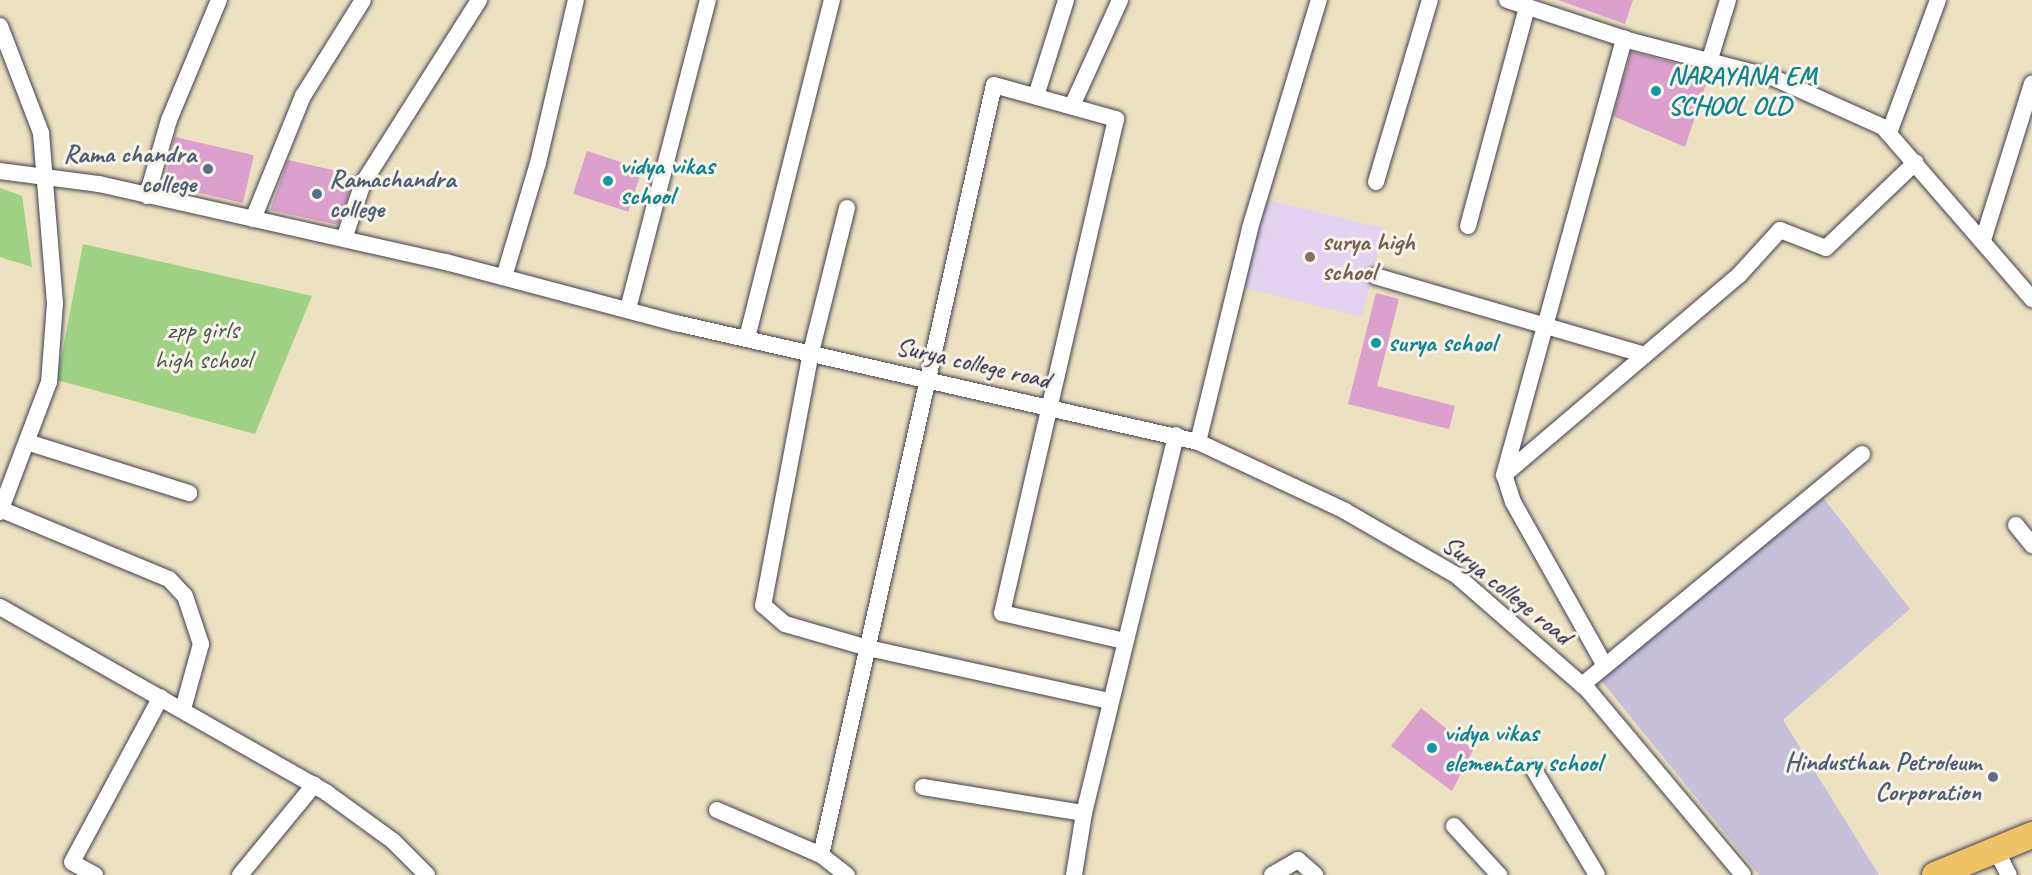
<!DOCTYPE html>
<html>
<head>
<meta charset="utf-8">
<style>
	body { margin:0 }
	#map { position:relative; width:2032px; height:875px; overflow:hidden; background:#ece1c0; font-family:Caveat,sans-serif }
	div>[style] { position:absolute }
	.built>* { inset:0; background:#e3d3f2; transform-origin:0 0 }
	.industrial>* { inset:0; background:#c6c0da }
	.green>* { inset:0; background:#9fd282 }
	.building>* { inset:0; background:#dba0cd; transform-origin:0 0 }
	.roads { filter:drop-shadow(0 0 2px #403f4f) drop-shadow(0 0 2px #403f4f) }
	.minor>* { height:16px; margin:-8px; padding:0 8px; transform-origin:8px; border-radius:8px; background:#fff }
	.primary>* { height:26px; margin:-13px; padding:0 13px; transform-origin:13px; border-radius:13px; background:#f0c369 }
	.dots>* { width:16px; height:16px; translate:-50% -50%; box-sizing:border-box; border:3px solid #f7f3e8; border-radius:50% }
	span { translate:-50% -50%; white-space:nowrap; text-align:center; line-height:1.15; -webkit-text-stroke:6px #f7f3e8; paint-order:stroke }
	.culture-label { font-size:26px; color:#0d838f; font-weight:700 }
	.left { translate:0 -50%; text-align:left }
	.service-label { font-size:26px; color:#4e5e75; font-weight:700 }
	.right { translate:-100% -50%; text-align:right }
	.education-label { font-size:26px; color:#785e54; font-weight:700 }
	.park-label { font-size:26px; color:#485750 }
	.street-label { font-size:26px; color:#22223b }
</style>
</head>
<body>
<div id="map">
	<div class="built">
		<div style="left:1258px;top:197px;width:130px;height:91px;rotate:14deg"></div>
	</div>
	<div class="industrial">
		<div style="clip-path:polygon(1821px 495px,1910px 609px,1783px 720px,1879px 875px,1759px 875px,1600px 679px)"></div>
	</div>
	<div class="green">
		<div style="clip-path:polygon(0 188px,22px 196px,32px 267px,0 257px)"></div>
		<div style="clip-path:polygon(83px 244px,312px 296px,255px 434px,57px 380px)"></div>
	</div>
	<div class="building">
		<div style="clip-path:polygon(1558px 0,1633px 0,1625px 24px)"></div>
		<div style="clip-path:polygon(1631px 52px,1710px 72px,1685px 147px,1613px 116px)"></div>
		<div style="left:175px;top:137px;width:81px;height:49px;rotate:13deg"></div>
		<div style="left:587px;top:151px;width:58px;height:45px;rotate:18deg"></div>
		<div style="clip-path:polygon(288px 160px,355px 175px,338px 225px,270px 210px)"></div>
		<div style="clip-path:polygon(1376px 293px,1399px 299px,1377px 386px,1455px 406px,1449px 429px,1348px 404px)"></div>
		<div style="clip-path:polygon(1421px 708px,1473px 750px,1452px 791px,1391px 746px)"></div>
	</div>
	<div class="roads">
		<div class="minor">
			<div style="left:1507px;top:0;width:131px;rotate:18.3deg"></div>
			<div style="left:1631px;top:41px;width:148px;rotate:14.5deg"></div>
			<div style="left:1774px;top:78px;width:120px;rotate:24.2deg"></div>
			<div style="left:1883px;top:127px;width:228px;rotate:49.1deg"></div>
			<div style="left:0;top:26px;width:115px;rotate:69deg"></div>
			<div style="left:41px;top:133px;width:171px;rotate:85.3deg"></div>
			<div style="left:55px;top:303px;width:79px;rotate:94.3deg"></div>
			<div style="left:49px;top:382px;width:139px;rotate:110.7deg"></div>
			<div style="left:1710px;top:59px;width:62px;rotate:-73deg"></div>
			<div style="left:1036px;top:96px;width:101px;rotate:-72.6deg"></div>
			<div style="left:1072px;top:106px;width:116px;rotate:-65.6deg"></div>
			<div style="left:1889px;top:133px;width:142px;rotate:-69.8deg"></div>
			<div style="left:0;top:171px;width:100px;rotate:7.5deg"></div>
			<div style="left:99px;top:184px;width:356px;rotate:12.7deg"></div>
			<div style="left:446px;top:262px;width:238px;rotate:14.9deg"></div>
			<div style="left:676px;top:323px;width:535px;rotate:12.84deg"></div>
			<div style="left:1198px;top:442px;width:162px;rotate:25.1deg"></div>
			<div style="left:1345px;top:511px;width:128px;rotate:30deg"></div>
			<div style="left:1456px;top:575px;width:175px;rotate:41.1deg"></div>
			<div style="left:1588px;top:690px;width:241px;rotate:50deg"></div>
			<div style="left:1376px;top:182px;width:190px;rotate:-73.5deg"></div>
			<div style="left:147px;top:196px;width:79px;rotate:-73.9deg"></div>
			<div style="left:169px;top:120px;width:130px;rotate:-67.4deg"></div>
			<div style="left:847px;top:208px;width:148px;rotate:104deg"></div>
			<div style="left:811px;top:352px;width:258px;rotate:100.7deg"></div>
			<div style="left:763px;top:605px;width:29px;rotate:41deg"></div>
			<div style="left:785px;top:624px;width:86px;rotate:16.1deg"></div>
			<div style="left:868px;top:648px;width:248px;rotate:12.4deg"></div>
			<div style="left:253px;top:219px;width:133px;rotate:-67.9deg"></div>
			<div style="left:303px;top:96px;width:113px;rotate:-58deg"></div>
			<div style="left:1468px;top:226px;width:226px;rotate:-74.9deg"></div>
			<div style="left:344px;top:239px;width:59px;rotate:-71.3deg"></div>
			<div style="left:363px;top:183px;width:217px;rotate:-57.6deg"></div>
			<div style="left:1983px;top:240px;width:164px;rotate:-72.6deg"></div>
			<div style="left:1375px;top:276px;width:281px;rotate:16.3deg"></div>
			<div style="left:504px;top:277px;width:119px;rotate:-73.4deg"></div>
			<div style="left:538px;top:163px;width:167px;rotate:-76.9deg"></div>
			<div style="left:628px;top:309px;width:319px;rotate:-75.5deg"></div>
			<div style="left:747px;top:338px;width:349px;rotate:-75.9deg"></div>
			<div style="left:1198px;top:442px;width:220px;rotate:-76.3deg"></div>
			<div style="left:1250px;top:228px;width:238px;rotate:-73.2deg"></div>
			<div style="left:30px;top:443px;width:167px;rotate:17.5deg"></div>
			<div style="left:1504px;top:475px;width:310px;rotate:-40.4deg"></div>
			<div style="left:1740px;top:274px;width:59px;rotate:-47.7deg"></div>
			<div style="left:1780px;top:230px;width:49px;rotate:21.4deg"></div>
			<div style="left:1826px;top:248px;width:124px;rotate:-43.7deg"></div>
			<div style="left:0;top:509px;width:183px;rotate:22.5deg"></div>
			<div style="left:169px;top:579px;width:23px;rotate:47deg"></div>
			<div style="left:185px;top:596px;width:51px;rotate:71.6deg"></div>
			<div style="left:201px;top:644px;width:67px;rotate:105.5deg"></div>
			<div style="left:2016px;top:525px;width:26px;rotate:51deg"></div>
			<div style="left:0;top:607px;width:376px;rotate:29.6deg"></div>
			<div style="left:327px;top:793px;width:82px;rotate:36deg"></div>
			<div style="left:393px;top:841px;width:48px;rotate:45deg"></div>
			<div style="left:1604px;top:664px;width:186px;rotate:-119.3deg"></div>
			<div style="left:1513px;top:502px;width:28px;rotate:-108deg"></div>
			<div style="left:1504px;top:475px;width:453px;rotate:-74.6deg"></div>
			<div style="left:1582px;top:685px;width:363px;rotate:-39.5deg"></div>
			<div style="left:1534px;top:770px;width:122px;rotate:59deg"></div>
			<div style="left:923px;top:787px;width:163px;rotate:9.2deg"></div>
			<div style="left:717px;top:810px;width:113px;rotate:23.4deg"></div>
			<div style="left:821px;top:855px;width:33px;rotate:38deg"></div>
			<div style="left:1454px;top:826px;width:67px;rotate:47.4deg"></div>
			<div style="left:1996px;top:850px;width:28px;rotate:63deg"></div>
			<div style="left:821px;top:855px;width:789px;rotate:-77.34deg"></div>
			<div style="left:994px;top:85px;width:127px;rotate:15.6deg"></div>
			<div style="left:1116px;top:119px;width:507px;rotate:102.99deg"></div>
			<div style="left:1002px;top:613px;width:125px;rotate:12.9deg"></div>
			<div style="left:95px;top:875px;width:26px;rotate:-151deg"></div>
			<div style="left:72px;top:862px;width:187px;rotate:-61.7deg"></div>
			<div style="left:240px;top:875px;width:117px;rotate:-50.6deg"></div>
			<div style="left:1074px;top:875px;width:63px;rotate:-80.8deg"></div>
			<div style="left:1084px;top:813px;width:389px;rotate:-76.3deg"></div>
			<div style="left:1272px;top:875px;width:30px;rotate:-30deg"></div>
			<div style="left:1298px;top:860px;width:23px;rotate:41deg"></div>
		</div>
		<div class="primary">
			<div style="left:1935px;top:875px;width:105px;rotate:-22.4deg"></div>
		</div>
	</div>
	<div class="dots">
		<div style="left:1656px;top:91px;background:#0f9aa8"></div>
		<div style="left:208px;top:169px;background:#5c6f8a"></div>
		<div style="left:608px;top:181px;background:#0f9aa8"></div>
		<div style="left:317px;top:194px;background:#5c6f8a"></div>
		<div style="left:1310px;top:257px;background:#8d6e63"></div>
		<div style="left:1376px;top:343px;background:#0f9aa8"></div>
		<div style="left:1432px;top:748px;background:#0f9aa8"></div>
		<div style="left:1993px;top:777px;background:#5c6f8a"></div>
	</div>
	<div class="culture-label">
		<span class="left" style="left:1668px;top:91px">NARAYANA EM<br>SCHOOL OLD</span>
		<span class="left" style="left:620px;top:181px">vidya vikas<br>school</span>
		<span class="left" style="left:1388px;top:343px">surya school</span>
		<span class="left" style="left:1444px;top:748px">vidya vikas<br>elementary school</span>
	</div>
	<div class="service-label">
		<span class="right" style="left:196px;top:169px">Rama chandra<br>college</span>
		<span class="left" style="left:329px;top:194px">Ramachandra<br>college</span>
		<span class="right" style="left:1981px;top:777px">Hindusthan Petroleum<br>Corporation</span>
	</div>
	<div class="education-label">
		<span class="left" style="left:1322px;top:257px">surya high<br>school</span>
	</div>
	<div class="park-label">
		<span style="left:203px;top:345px">zpp girls<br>high school</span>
	</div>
	<div class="street-label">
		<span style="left:973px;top:363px;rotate:13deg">Surya college road</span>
		<span style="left:1507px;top:590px;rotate:39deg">Surya college road</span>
	</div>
</div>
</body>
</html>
